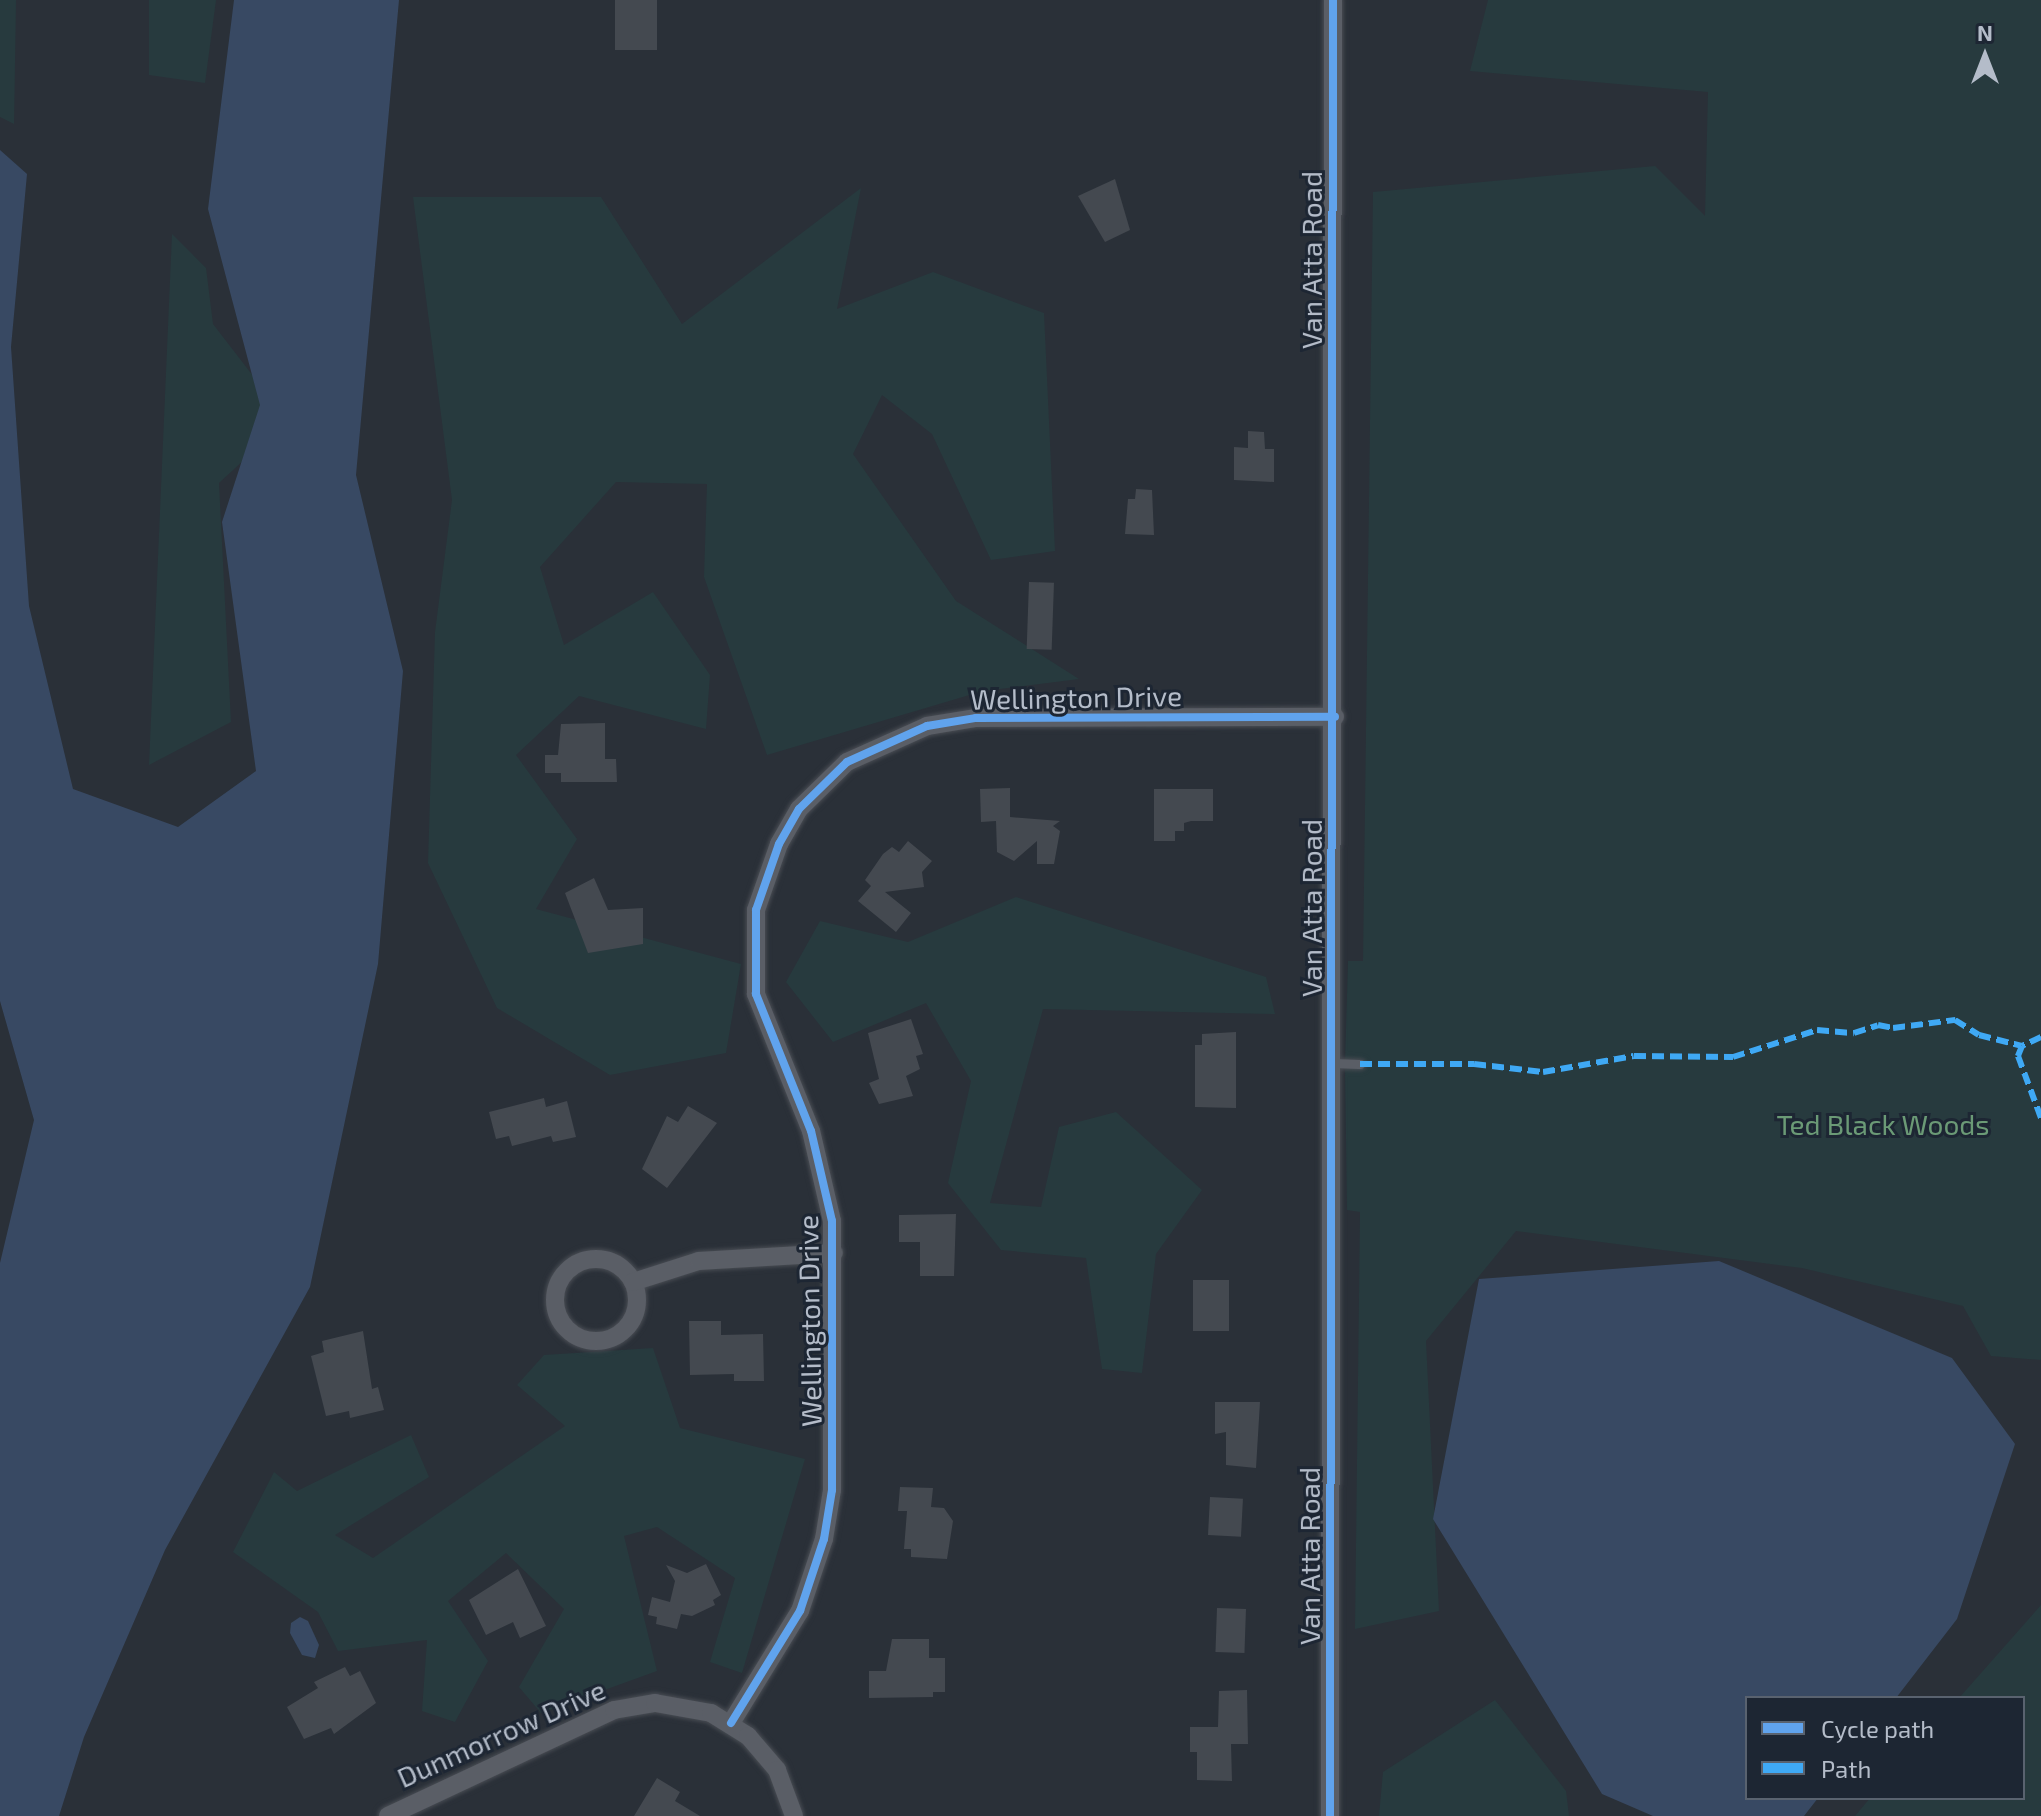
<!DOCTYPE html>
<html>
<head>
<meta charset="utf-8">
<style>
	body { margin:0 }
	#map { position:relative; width:2041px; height:1816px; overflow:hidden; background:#2a3038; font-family:"Exo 2",sans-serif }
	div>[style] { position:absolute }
	.green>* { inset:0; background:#273a3e }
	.water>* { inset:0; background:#384963 }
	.building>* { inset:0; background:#444950; transform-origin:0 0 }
	.roads { filter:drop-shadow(0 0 2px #484c53) drop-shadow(0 0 2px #484c53) }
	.service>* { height:9px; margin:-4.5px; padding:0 4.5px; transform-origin:4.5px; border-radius:4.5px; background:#5a5e66 }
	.minor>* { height:18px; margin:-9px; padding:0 9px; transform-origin:9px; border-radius:9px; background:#5a5e66 }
	.minor>.ring { margin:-9px; padding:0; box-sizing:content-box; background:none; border:18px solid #5a5e66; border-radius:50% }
	.quiet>* { height:6px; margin-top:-3px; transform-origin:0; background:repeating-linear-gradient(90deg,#3fa9f5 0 12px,transparent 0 18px) }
	.cycleway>* { height:8px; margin:-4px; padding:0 4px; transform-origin:4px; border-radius:4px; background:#60a3ed }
	span { translate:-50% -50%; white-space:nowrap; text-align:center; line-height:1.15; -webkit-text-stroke:6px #1d2633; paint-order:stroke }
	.street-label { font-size:28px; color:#b4bcc9 }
	.park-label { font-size:28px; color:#6b9a76 }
	.legend { position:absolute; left:1745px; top:1696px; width:280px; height:104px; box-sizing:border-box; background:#1d2633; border:2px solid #59626f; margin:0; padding:10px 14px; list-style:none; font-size:24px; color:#b4bcc9 }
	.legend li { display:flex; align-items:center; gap:16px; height:40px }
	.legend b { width:40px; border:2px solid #59626f }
	.north { position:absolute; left:1945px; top:16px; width:80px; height:80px; -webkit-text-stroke:6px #1d2633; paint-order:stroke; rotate:0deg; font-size:22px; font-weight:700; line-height:32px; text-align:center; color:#b4bcc9 }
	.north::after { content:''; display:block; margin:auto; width:28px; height:36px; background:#b4bcc9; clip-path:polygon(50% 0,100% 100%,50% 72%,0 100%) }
</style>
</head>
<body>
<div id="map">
	<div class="green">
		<div style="clip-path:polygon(0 0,16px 0,14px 124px,0 117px)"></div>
		<div style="clip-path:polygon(149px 0,216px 0,205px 83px,149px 75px)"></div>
		<div style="clip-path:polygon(1488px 0,2041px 0,2041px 1360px,1991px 1356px,1963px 1306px,1802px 1268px,1516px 1231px,1426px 1341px,1439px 1611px,1355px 1629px,1360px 1212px,1347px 1210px,1345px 1064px,1348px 961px,1363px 961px,1373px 192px,1655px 166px,1705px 216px,1708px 92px,1470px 71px)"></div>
		<div style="clip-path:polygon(861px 188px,837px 309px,933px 272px,1044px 313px,1055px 551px,991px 560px,932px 434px,882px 395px,853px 454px,956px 601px,1079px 679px,983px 691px,767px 755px,704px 577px,707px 484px,616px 482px,540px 567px,564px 645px,653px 592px,710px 675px,706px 729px,579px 696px,516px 755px,577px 839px,536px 909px,741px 964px,726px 1053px,610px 1075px,497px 1008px,428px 863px,435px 632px,452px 500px,413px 197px,601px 197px,682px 324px)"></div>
		<div style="clip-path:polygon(172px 234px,206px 268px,213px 324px,287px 420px,219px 483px,231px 722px,149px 765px)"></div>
		<div style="clip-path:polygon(1016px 897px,1266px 977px,1275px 1014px,1043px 1009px,990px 1203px,1041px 1207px,1059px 1127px,1116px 1112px,1202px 1190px,1156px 1254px,1142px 1373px,1102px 1369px,1086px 1258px,1001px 1250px,948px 1183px,971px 1081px,926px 1003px,833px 1042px,786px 982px,820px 921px,908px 942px)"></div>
		<div style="clip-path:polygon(653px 1348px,680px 1428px,805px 1459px,742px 1673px,710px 1662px,735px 1578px,657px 1527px,624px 1536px,657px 1671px,541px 1713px,519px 1687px,564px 1609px,506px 1553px,448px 1601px,488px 1661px,455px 1722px,422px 1711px,427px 1640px,338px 1651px,318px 1612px,233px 1552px,274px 1472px,297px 1491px,411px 1435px,429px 1477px,335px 1535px,373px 1558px,565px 1426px,517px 1385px,544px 1355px)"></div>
		<div style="clip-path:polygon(2041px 1605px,2041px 1816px,1855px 1816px,1870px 1798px,2023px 1798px,2023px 1698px,1959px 1698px)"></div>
		<div style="clip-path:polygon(1495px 1700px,1566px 1791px,1569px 1816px,1379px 1816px,1383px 1772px)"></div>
	</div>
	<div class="water">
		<div style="clip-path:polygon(234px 0,399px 0,356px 475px,403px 671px,378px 964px,310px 1287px,165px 1550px,84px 1737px,59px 1816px,0 1816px,0 1263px,34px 1120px,0 1001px,0 150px,27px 174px,11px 347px,29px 606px,73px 789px,178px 827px,256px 771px,222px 522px,260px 405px,208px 209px)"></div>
		<div style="clip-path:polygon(1719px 1261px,1952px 1358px,2015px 1444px,1957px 1619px,1896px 1698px,1747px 1698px,1747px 1798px,1818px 1798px,1804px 1816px,1653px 1816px,1602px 1794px,1433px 1519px,1479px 1279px)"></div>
		<div style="clip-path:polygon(300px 1617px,308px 1621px,319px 1645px,315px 1658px,302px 1655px,290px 1633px,291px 1623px)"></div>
	</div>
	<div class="building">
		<div style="left:615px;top:0;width:42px;height:50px"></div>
		<div style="clip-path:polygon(1115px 179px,1130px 230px,1105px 242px,1078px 196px)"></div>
		<div style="clip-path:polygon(1248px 431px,1264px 432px,1265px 449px,1274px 449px,1274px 482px,1234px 480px,1234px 447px,1248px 448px)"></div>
		<div style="clip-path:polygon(1136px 489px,1152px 490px,1154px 535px,1125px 534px,1128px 499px,1135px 499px)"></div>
		<div style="left:1029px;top:582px;width:25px;height:67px;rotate:2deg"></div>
		<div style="clip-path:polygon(605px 723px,605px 759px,616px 759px,617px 782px,561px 782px,561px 773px,545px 773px,545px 755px,558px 755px,561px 724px)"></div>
		<div style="clip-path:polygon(1010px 788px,1010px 817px,1060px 821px,1053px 826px,1060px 831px,1054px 864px,1037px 864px,1037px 841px,1014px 861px,997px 852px,996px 821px,981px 822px,980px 789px)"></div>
		<div style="clip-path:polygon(1154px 789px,1213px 789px,1213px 821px,1191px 821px,1184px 823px,1184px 831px,1175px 831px,1175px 841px,1154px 841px)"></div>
		<div style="clip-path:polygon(908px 841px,932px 861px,922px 872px,924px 887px,885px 892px,911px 913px,896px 932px,858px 901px,871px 886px,865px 880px,883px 854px,892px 847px,899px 852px)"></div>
		<div style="clip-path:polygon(594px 878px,608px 910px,643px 908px,643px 944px,588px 953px,565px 893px)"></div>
		<div style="clip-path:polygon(911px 1019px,923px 1054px,916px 1056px,920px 1069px,906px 1076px,913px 1096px,879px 1104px,869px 1083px,879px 1079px,868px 1033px)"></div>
		<div style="clip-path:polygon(1236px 1032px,1236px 1108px,1195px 1107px,1195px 1045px,1202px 1045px,1202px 1034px)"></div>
		<div style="clip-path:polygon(544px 1098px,546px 1107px,567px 1101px,576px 1137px,553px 1142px,551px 1136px,512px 1146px,509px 1136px,496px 1139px,489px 1112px)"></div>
		<div style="clip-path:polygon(688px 1106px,717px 1123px,667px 1188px,642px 1169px,667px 1116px,678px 1122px)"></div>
		<div style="clip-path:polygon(956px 1214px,954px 1276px,920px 1276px,920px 1242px,899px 1242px,899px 1215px)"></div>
		<div style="left:1193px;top:1280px;width:36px;height:51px"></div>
		<div style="clip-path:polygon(689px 1321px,721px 1321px,721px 1335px,763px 1334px,764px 1381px,734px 1381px,734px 1374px,690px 1375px)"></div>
		<div style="clip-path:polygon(363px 1331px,372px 1389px,378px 1387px,384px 1410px,350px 1418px,349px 1411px,326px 1416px,311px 1356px,324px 1352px,322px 1341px)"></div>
		<div style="clip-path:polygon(1215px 1402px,1260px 1402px,1256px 1468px,1226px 1465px,1226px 1432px,1215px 1434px)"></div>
		<div style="clip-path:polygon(900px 1487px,933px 1488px,931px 1507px,944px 1508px,953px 1521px,947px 1559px,911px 1557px,911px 1549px,904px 1549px,907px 1511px,898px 1511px)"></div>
		<div style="left:1210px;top:1497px;width:33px;height:38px;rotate:3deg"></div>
		<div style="clip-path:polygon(706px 1564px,721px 1595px,713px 1600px,715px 1605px,692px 1616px,681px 1614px,677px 1629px,656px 1624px,657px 1617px,648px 1615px,652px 1597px,670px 1602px,675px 1581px,666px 1565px,687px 1573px)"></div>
		<div style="clip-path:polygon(518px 1569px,546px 1626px,520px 1638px,513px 1622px,486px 1635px,469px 1600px)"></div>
		<div style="left:1217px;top:1608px;width:29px;height:44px;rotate:2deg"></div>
		<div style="clip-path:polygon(892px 1639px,929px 1639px,929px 1658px,945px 1658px,945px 1692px,933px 1692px,933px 1697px,869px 1698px,869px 1671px,886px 1671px)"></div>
		<div style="clip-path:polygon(345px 1667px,350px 1676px,360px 1671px,376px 1703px,334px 1734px,331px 1728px,304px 1739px,287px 1707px,318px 1688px,314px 1682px)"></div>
		<div style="clip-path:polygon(1247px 1690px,1248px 1744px,1231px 1744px,1232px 1781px,1197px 1780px,1197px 1752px,1190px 1752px,1190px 1727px,1218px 1727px,1219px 1691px)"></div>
		<div style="clip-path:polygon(657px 1778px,680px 1792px,675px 1801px,700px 1816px,634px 1816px)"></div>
	</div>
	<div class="roads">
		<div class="service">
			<div style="left:1332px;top:1063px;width:28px;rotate:2deg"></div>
		</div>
		<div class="minor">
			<div class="ring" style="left:555px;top:1259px;width:64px;height:64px"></div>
			<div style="left:633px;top:1282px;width:69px;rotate:-17.7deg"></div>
			<div style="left:699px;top:1261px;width:135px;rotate:-3.4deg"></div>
			<div style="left:731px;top:1723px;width:132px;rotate:-58.4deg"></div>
			<div style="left:800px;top:1611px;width:76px;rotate:-71.6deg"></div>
			<div style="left:824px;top:1539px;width:50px;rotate:-80.7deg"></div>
			<div style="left:832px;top:1490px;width:269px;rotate:-90deg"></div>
			<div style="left:832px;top:1221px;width:92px;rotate:-103.1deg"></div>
			<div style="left:811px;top:1131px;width:148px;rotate:-111.9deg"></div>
			<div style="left:756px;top:994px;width:84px;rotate:-90deg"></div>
			<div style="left:756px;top:910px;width:70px;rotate:-70.8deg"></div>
			<div style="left:779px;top:844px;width:40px;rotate:-60.3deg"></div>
			<div style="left:799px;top:809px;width:67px;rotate:-44.4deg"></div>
			<div style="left:847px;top:762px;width:88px;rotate:-24.2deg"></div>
			<div style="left:927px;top:726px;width:50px;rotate:-9.3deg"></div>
			<div style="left:976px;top:718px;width:359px;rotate:-0.2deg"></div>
			<div style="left:388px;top:1816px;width:250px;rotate:-25.1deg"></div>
			<div style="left:614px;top:1710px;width:42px;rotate:-9.7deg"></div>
			<div style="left:655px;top:1703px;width:57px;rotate:10.1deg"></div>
			<div style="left:711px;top:1713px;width:44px;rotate:31.9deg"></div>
			<div style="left:748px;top:1736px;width:45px;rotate:49.5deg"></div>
			<div style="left:777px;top:1770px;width:49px;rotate:69.7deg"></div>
			<div style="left:1330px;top:1816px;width:1816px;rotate:-89.91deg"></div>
		</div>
	</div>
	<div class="quiet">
		<div style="left:2041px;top:1037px;width:21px;rotate:155deg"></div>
		<div style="left:2022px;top:1046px;width:11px;rotate:112deg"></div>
		<div style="left:2018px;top:1056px;width:66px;rotate:69.6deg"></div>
		<div style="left:1360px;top:1064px;width:114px"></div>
		<div style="left:1474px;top:1064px;width:69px;rotate:6.6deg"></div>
		<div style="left:1543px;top:1072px;width:92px;rotate:-10deg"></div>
		<div style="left:1634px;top:1056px;width:99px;rotate:0.6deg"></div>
		<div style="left:1733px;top:1057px;width:88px;rotate:-17.8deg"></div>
		<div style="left:1817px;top:1030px;width:37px;rotate:5deg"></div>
		<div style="left:1854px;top:1033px;width:25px;rotate:-18deg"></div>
		<div style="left:1878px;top:1025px;width:15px;rotate:11deg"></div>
		<div style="left:1893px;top:1028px;width:63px;rotate:-7.4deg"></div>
		<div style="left:1955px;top:1020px;width:28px;rotate:32deg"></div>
		<div style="left:1979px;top:1035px;width:44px;rotate:14.3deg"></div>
	</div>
	<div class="cycleway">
		<div style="left:731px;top:1723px;width:132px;rotate:-58.4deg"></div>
		<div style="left:800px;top:1611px;width:76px;rotate:-71.6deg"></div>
		<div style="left:824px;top:1539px;width:50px;rotate:-80.7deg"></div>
		<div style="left:832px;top:1490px;width:269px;rotate:-90deg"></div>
		<div style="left:832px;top:1221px;width:92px;rotate:-103.1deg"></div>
		<div style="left:811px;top:1131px;width:148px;rotate:-111.9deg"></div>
		<div style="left:756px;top:994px;width:84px;rotate:-90deg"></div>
		<div style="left:756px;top:910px;width:70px;rotate:-70.8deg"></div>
		<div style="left:779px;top:844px;width:40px;rotate:-60.3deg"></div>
		<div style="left:799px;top:809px;width:67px;rotate:-44.4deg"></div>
		<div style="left:847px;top:762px;width:88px;rotate:-24.2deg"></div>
		<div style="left:927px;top:726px;width:50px;rotate:-9.3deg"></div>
		<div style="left:976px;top:718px;width:359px;rotate:-0.2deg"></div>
		<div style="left:1330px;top:1816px;width:1816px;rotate:-89.91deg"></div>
	</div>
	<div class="street-label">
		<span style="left:1311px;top:260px;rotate:-90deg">Van Atta Road</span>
		<span style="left:1076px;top:697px;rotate:-1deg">Wellington Drive</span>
		<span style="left:1311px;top:908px;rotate:-90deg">Van Atta Road</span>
		<span style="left:809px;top:1321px;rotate:-91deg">Wellington Drive</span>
		<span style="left:1309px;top:1556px;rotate:-90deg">Van Atta Road</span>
		<span style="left:501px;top:1733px;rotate:-24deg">Dunmorrow Drive</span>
	</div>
	<div class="park-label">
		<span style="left:1883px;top:1124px">Ted Black Woods</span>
	</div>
	<ul class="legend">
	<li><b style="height:10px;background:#60a3ed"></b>Cycle path</li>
	<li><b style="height:10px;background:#3fa9f5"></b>Path</li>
	</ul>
	<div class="north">N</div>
</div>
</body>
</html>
